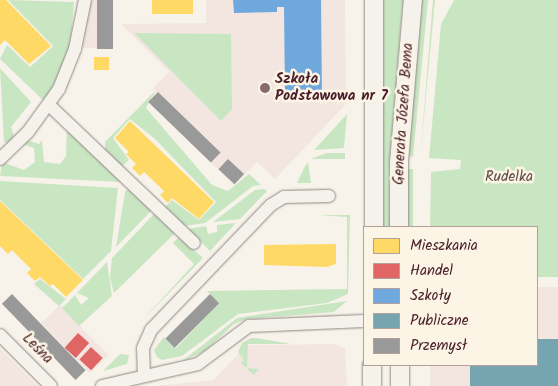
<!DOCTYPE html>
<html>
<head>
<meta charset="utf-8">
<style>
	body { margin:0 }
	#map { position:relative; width:558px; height:386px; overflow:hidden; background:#f7f3ea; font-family:Kalam,sans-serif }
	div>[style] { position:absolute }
	.built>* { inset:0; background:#f3e6e1; transform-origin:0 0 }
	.green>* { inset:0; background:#c9e6c2; transform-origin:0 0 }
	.homes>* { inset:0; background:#ffd966; transform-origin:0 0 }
	.shops>* { inset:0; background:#e06666; transform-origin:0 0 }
	.schools>* { inset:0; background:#6fa8dc }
	.public>* { inset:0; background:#76a5af }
	.industry>* { inset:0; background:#999; transform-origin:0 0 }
	.roads { filter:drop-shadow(0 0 1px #908684) drop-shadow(0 0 1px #908684) }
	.street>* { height:12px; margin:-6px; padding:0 6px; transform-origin:6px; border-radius:6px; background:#f5f2ec }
	.secondary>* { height:18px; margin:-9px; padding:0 9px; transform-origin:9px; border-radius:9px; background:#f5f2ec }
	.dots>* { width:14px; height:14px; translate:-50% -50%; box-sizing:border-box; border:2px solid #fcf5e5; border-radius:50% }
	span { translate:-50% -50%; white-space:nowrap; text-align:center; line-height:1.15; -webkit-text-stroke:5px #fcf5e5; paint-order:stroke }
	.poi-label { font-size:15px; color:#4a1f2b; font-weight:700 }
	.left { translate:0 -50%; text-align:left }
	.street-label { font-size:15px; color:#4a1f2b }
	.park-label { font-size:15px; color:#604e48 }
	.legend { position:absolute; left:363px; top:226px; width:175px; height:140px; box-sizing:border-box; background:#fcf5e5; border:1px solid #b59f9b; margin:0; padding:6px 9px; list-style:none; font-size:15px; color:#4a1f2b }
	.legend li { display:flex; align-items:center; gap:10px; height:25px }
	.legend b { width:25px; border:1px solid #b59f9b }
</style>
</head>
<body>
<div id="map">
	<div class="built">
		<div style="left:83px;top:0;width:30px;height:48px"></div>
		<div style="clip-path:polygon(206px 0,345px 0,346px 104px,275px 179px,257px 162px,234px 185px,148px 102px,157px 92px,153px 88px,169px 72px,121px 24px,206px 23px)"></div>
		<div style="clip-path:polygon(537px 287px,558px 287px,558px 386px,430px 386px,430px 365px,537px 365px)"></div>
		<div style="left:60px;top:305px;width:70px;height:26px;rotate:46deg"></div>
		<div style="clip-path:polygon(334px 344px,345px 348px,347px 386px,156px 386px,213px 380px,247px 345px)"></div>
		<div style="clip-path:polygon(0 349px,38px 386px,0 386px)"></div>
	</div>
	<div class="green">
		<div style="clip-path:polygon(8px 0,74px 2px,70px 51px,45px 102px,0 59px,7px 45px,30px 67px,53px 46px)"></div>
		<div style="clip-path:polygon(383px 0,403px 0,389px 168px,390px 227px,383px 227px)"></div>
		<div style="clip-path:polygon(422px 0,428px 0,413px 157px,408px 155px)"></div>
		<div style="clip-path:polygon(433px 0,435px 0,420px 159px)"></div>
		<div style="clip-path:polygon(454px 0,558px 0,558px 277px,537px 277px,537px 227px,430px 227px,431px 172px,460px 169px,461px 160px,429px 158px,441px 24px)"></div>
		<div style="clip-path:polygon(134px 33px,231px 34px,232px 109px,221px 121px)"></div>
		<div style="clip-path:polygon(0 68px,31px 102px,11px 127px,15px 139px,11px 144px,4px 142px)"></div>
		<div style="clip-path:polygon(156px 90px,146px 108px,212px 185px,228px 191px,249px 174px,261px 185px,253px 186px,205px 223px,184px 226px,165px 207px,172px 200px,199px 220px,216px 202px,155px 139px,130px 119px,113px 138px,129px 160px,122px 166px,105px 150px,105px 142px)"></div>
		<div style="clip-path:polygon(347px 114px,344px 148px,314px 150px)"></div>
		<div style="clip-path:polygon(67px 128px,121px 182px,0 176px,2px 162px,24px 170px,35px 162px,34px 148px,23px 144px,26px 140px,39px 144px,42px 140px,44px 162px,60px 164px,66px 156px)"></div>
		<div style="clip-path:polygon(326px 153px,345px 153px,345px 159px,311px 159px)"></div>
		<div style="clip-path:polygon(308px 162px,311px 183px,297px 183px,304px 168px)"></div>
		<div style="left:413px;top:169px;width:58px;height:6px;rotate:90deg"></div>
		<div style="clip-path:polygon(0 181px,118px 188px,111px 251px,83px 279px,0 200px)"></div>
		<div style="clip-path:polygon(128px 189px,152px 210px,116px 247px,125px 192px)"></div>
		<div style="clip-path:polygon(264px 189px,267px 191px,240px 219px,213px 222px,255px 190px)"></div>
		<div style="clip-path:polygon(155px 213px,175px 233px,114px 293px,110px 278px,112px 258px)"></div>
		<div style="clip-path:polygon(318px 215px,350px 215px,348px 294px,327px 303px,238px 314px,182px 356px,162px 360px,157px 357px,154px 350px,164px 337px,176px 348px,219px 303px,207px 291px,347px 289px,347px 217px)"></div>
		<div style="clip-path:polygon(236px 223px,210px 251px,188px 229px,206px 226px,208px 234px,217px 232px,217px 225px)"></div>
		<div style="clip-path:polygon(179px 237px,203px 258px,140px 323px,194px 264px,173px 243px)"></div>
		<div style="clip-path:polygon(107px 262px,112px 296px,79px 326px,62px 308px,75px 295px,81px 305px,89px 298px,77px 293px)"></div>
		<div style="clip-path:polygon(40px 279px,66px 299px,59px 306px,34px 284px)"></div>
		<div style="clip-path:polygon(347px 301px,334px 312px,247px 319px,234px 324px,205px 351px,181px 362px,237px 318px)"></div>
		<div style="clip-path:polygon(251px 338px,256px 338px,291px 344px,248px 344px,247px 368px,259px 369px,254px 375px,241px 363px,244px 360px,238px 352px,242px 343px)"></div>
		<div style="clip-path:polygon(120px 354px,129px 355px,127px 364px,103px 371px)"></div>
	</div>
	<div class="homes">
		<div style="clip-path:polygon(0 0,6px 0,51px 46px,29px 64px,5px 40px,0 45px)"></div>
		<div style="left:152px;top:0;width:41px;height:14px"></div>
		<div style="left:94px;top:57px;width:15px;height:13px"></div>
		<div style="clip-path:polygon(130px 121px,214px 202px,199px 219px,172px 198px,168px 203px,160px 195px,164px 191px,144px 172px,140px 176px,132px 168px,136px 164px,126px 154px,129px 152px,115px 138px)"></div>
		<div style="clip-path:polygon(0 201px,83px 280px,66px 297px,53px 284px,50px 286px,40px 277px,35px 281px,27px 273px,31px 269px,12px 250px,8px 254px,0 246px)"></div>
		<div style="clip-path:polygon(336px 244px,336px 264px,327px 267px,264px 265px,264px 245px)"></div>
	</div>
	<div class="shops">
		<div style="left:78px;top:333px;width:15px;height:20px;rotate:42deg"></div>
		<div style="left:91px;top:347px;width:16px;height:17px;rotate:43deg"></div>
	</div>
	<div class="schools">
		<div style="clip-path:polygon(233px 0,321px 0,322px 97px,285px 98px,284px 7px,277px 7px,277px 12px,234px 13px)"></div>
	</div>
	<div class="public">
		<div style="clip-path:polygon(537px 339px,558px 339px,558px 386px,470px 386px,470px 365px,537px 365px)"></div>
	</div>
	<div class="industry">
		<div style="left:97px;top:0;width:16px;height:49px"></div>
		<div style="left:158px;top:92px;width:87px;height:14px;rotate:44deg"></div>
		<div style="left:228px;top:159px;width:22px;height:14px;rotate:43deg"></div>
		<div style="left:12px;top:294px;width:106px;height:14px;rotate:46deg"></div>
		<div style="left:210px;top:294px;width:13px;height:63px;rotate:45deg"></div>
	</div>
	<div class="roads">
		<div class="street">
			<div style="left:49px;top:105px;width:200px;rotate:43.6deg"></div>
			<div style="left:0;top:159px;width:39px;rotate:-44deg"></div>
			<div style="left:28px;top:132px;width:53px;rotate:-54.2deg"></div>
			<div style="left:59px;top:89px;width:43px;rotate:-68.2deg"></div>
			<div style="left:75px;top:49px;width:50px;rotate:-78.5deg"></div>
			<div style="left:0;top:335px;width:72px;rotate:45deg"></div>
			<div style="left:144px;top:376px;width:28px;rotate:-92deg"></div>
			<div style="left:143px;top:348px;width:20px;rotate:-66deg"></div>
			<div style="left:151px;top:330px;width:173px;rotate:-46.2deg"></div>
			<div style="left:271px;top:205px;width:15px;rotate:-32deg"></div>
			<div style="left:284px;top:197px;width:45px;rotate:-1.3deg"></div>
			<div style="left:102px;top:386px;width:98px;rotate:-12.9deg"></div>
			<div style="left:198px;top:364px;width:64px;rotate:-36.7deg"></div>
			<div style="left:249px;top:326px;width:115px;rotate:-2.5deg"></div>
		</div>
		<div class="secondary">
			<div style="left:374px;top:0;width:227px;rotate:90deg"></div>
			<div style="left:399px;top:227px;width:65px;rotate:-90deg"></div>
			<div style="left:399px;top:162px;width:163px;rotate:-85.1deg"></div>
			<div style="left:372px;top:365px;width:21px;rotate:90deg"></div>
			<div style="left:400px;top:365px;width:21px;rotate:90deg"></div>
		</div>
	</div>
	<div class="dots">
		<div style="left:265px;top:88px;background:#87696e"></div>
	</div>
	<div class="poi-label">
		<span class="left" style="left:275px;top:88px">Szkoła<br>Podstawowa nr 7</span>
	</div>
	<div class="street-label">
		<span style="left:404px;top:114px;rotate:-86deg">Generała Józefa Bema</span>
		<span style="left:37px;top:349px;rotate:45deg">Leśna</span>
	</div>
	<div class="park-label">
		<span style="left:509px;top:178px">Rudelka</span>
	</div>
	<ul class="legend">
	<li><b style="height:14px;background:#ffd966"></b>Mieszkania</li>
	<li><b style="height:14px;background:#e06666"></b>Handel</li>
	<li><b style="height:14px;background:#6fa8dc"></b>Szkoły</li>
	<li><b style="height:14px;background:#76a5af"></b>Publiczne</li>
	<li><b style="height:14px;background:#999"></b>Przemysł</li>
	</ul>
</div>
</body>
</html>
